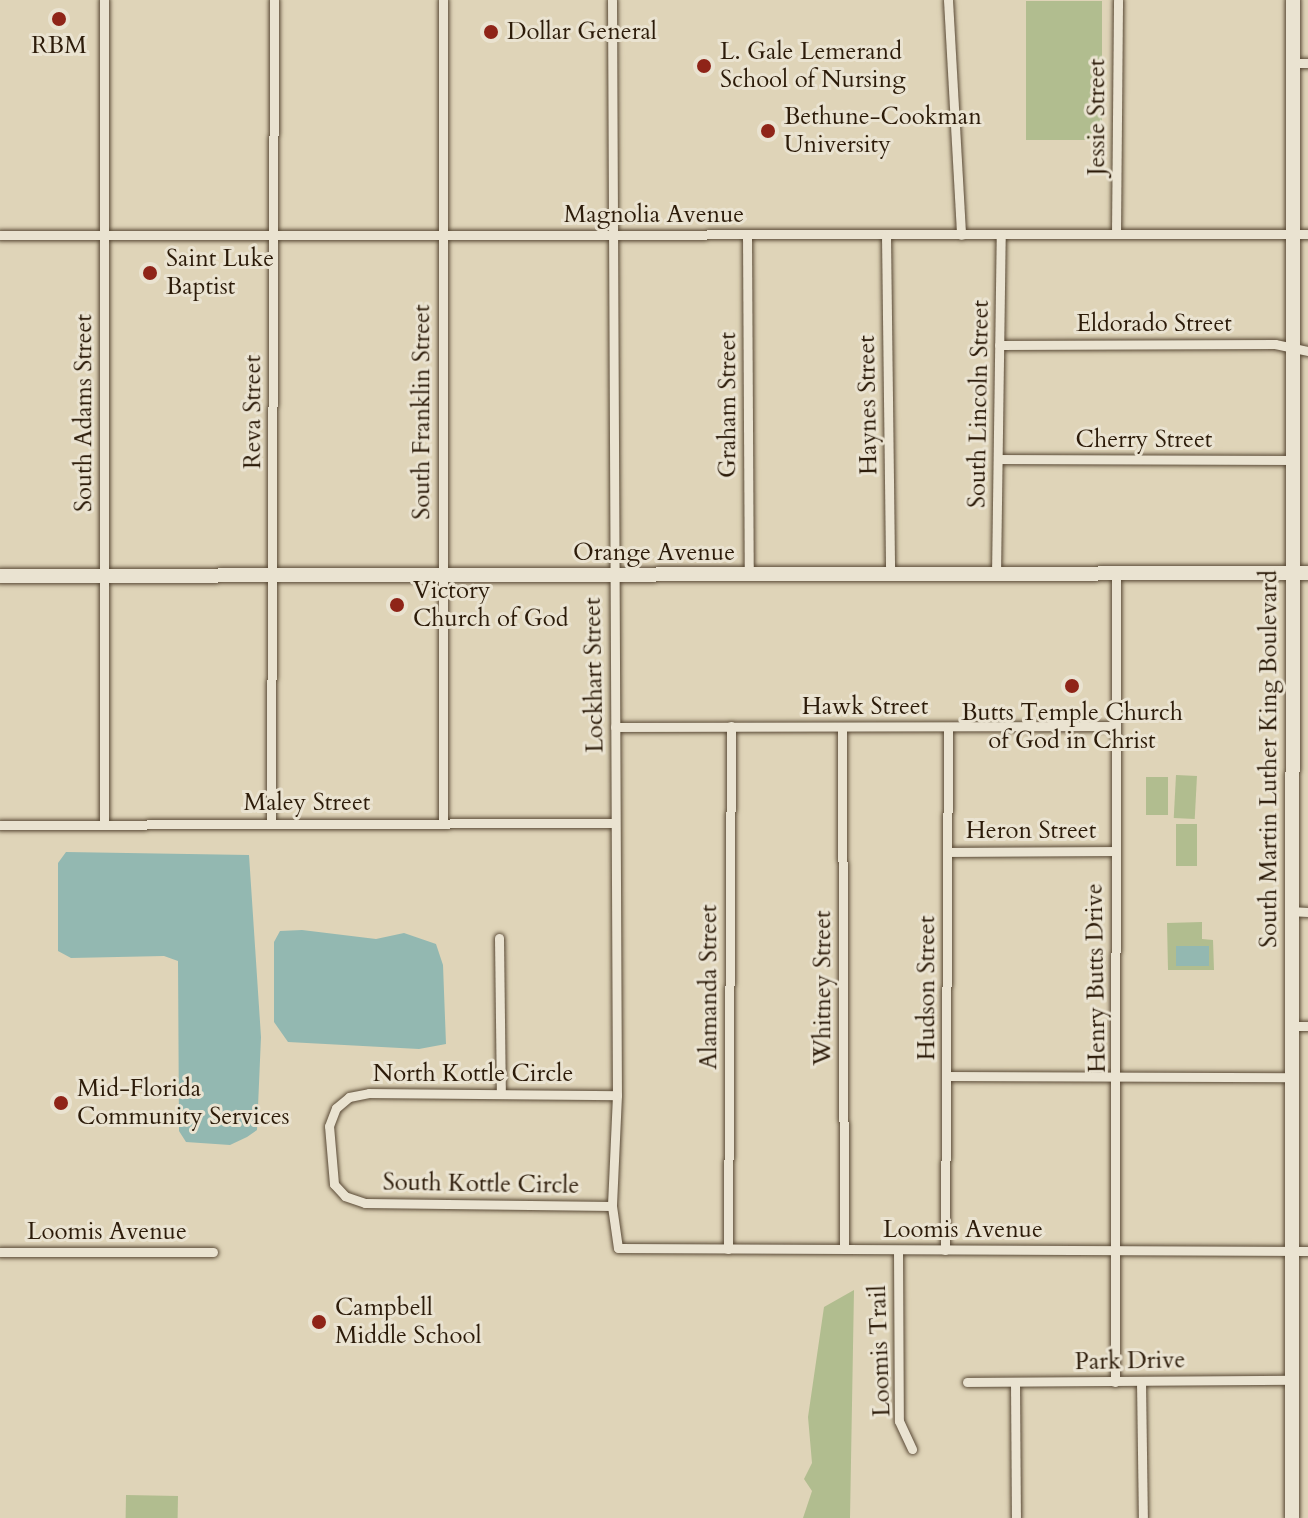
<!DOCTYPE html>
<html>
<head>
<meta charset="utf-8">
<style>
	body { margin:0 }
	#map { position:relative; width:1308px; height:1518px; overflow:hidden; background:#dfd4b8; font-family:Cardo,serif }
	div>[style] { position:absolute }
	.green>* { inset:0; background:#b1bd8f; transform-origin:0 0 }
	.water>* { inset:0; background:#93b8b1; transform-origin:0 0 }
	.roads { filter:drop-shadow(0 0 2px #594935) drop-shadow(0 0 2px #594935) }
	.street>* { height:9px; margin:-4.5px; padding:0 4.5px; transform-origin:4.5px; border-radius:4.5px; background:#eae3d1 }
	.secondary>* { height:14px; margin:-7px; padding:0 7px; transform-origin:7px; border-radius:7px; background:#eae3d1 }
	.dots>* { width:22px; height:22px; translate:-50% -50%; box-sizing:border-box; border:4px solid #eae3d1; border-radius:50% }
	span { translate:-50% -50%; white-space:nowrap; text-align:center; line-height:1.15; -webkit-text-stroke:6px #eae3d1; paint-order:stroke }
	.poi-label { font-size:24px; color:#2c1b09 }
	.left { translate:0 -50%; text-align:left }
	.street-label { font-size:24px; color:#2c1b09 }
</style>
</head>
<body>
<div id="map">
	<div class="green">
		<div style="left:1026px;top:1px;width:76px;height:139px"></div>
		<div style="left:1176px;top:775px;width:21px;height:43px;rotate:3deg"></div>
		<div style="left:1146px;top:777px;width:22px;height:38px"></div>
		<div style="left:1176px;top:824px;width:21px;height:42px"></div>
		<div style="clip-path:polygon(1202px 922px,1202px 939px,1213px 940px,1214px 970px,1168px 970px,1167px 923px)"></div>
		<div style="clip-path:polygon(854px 1290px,850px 1518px,803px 1518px,812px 1491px,804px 1479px,812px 1463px,808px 1417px,824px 1307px)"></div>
		<div style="left:126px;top:1495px;width:52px;height:23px;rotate:1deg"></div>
	</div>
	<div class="water">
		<div style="clip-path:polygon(66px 852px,249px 855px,261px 1037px,257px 1130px,247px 1137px,230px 1145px,186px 1142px,179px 1131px,178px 961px,164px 956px,71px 958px,58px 951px,58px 863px)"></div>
		<div style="clip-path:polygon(302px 930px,376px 939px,404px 933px,436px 944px,443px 965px,446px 1044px,419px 1049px,288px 1042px,274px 1022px,274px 942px,280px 931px)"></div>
		<div style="left:1176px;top:946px;width:33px;height:20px"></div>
	</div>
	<div class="roads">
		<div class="street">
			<div style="left:443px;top:0;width:823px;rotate:90deg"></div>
			<div style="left:612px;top:0;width:1095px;rotate:89.74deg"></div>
			<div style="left:617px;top:1095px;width:111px;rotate:92.6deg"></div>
			<div style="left:612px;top:1206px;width:42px;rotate:81.9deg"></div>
			<div style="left:618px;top:1248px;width:690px;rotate:0.25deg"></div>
			<div style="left:948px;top:0;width:235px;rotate:86.8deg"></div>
			<div style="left:1293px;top:63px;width:15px"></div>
			<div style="left:747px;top:234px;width:341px;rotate:89.7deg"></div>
			<div style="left:1116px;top:234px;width:234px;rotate:-89.5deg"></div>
			<div style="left:0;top:235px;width:1308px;rotate:-0.04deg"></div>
			<div style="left:886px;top:235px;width:340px;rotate:89.3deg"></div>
			<div style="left:999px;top:345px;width:276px;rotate:-0.2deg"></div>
			<div style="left:1275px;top:344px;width:34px;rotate:12deg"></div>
			<div style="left:998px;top:459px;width:292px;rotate:0.2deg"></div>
			<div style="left:996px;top:575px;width:341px;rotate:-89.2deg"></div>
			<div style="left:615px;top:727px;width:500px;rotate:-0.11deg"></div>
			<div style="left:842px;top:727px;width:522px;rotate:89.78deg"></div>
			<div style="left:271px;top:823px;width:823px;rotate:-89.79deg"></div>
			<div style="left:0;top:825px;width:614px;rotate:-0.19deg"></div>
			<div style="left:104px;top:825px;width:825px;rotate:-90deg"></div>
			<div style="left:948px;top:852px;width:166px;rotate:-0.3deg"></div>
			<div style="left:1289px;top:911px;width:19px;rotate:3deg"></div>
			<div style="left:499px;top:938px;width:153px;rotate:89.3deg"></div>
			<div style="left:1290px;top:1026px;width:18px"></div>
			<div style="left:947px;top:1076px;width:344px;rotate:0.2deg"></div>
			<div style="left:612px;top:1206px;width:247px;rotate:-179.3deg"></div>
			<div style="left:365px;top:1203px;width:21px;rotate:-161deg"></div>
			<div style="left:345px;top:1196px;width:16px;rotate:-133deg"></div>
			<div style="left:334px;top:1184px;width:58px;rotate:-94.9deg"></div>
			<div style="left:329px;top:1126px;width:19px;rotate:-69deg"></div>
			<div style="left:336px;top:1108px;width:17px;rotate:-40deg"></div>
			<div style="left:349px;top:1097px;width:20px;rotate:-11deg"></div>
			<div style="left:369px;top:1093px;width:248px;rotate:0.5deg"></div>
			<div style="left:728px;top:1249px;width:523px;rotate:-89.67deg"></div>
			<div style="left:898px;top:1250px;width:171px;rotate:89.7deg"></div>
			<div style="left:899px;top:1421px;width:31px;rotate:65deg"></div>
			<div style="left:945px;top:1250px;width:523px;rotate:-89.67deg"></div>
			<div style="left:0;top:1252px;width:213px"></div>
			<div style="left:1141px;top:1381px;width:137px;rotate:89.2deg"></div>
			<div style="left:967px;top:1382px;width:325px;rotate:-0.4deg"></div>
			<div style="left:1015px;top:1382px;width:136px;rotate:89.6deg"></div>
			<div style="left:1115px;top:1382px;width:807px;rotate:-89.93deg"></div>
		</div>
		<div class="secondary">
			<div style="left:0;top:576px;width:1308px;rotate:-0.13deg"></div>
			<div style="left:1292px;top:1518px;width:1518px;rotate:-89.96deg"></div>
		</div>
	</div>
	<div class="dots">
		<div style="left:59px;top:19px;background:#8f2418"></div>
		<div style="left:491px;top:32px;background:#8f2418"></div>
		<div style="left:704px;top:66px;background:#8f2418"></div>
		<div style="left:768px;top:131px;background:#8f2418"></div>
		<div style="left:150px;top:273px;background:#8f2418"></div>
		<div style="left:397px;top:605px;background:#8f2418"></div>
		<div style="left:1072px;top:686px;background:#8f2418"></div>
		<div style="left:61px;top:1103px;background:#8f2418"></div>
		<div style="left:319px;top:1322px;background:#8f2418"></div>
	</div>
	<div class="poi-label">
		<span class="left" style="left:507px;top:32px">Dollar General</span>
		<span style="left:59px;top:46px">RBM</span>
		<span class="left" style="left:720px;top:66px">L. Gale Lemerand<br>School of Nursing</span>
		<span class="left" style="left:784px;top:131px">Bethune-Cookman<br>University</span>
		<span class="left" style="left:166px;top:273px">Saint Luke<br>Baptist</span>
		<span class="left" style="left:413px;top:605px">Victory<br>Church of God</span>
		<span style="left:1072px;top:727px">Butts Temple Church<br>of God in Christ</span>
		<span class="left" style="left:77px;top:1103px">Mid-Florida<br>Community Services</span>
		<span class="left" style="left:335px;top:1322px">Campbell<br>Middle School</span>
	</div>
	<div class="street-label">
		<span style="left:1097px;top:117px;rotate:-90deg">Jessie Street</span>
		<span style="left:654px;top:215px">Magnolia Avenue</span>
		<span style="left:1154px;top:324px">Eldorado Street</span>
		<span style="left:979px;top:404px;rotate:-89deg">South Lincoln Street</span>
		<span style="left:728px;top:405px;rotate:-90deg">Graham Street</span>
		<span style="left:868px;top:405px;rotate:-91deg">Haynes Street</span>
		<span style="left:253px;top:412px;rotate:-90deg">Reva Street</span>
		<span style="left:422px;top:412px;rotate:-90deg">South Franklin Street</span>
		<span style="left:84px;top:413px;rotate:-90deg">South Adams Street</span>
		<span style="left:1144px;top:440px">Cherry Street</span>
		<span style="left:654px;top:553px">Orange Avenue</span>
		<span style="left:594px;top:675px;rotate:-91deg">Lockhart Street</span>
		<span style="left:865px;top:707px">Hawk Street</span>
		<span style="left:1269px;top:759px;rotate:-90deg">South Martin Luther King Boulevard</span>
		<span style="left:307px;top:803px">Maley Street</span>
		<span style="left:1031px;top:831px">Heron Street</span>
		<span style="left:1096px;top:978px;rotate:-91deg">Henry Butts Drive</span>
		<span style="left:709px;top:987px;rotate:-90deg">Alamanda Street</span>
		<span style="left:823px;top:988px;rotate:-90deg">Whitney Street</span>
		<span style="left:927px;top:988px;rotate:-90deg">Hudson Street</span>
		<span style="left:473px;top:1074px">North Kottle Circle</span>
		<span style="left:481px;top:1184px;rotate:1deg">South Kottle Circle</span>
		<span style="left:963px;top:1230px">Loomis Avenue</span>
		<span style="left:107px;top:1232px">Loomis Avenue</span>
		<span style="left:880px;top:1351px;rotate:-92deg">Loomis Trail</span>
		<span style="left:1130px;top:1361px;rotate:-1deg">Park Drive</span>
	</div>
</div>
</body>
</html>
